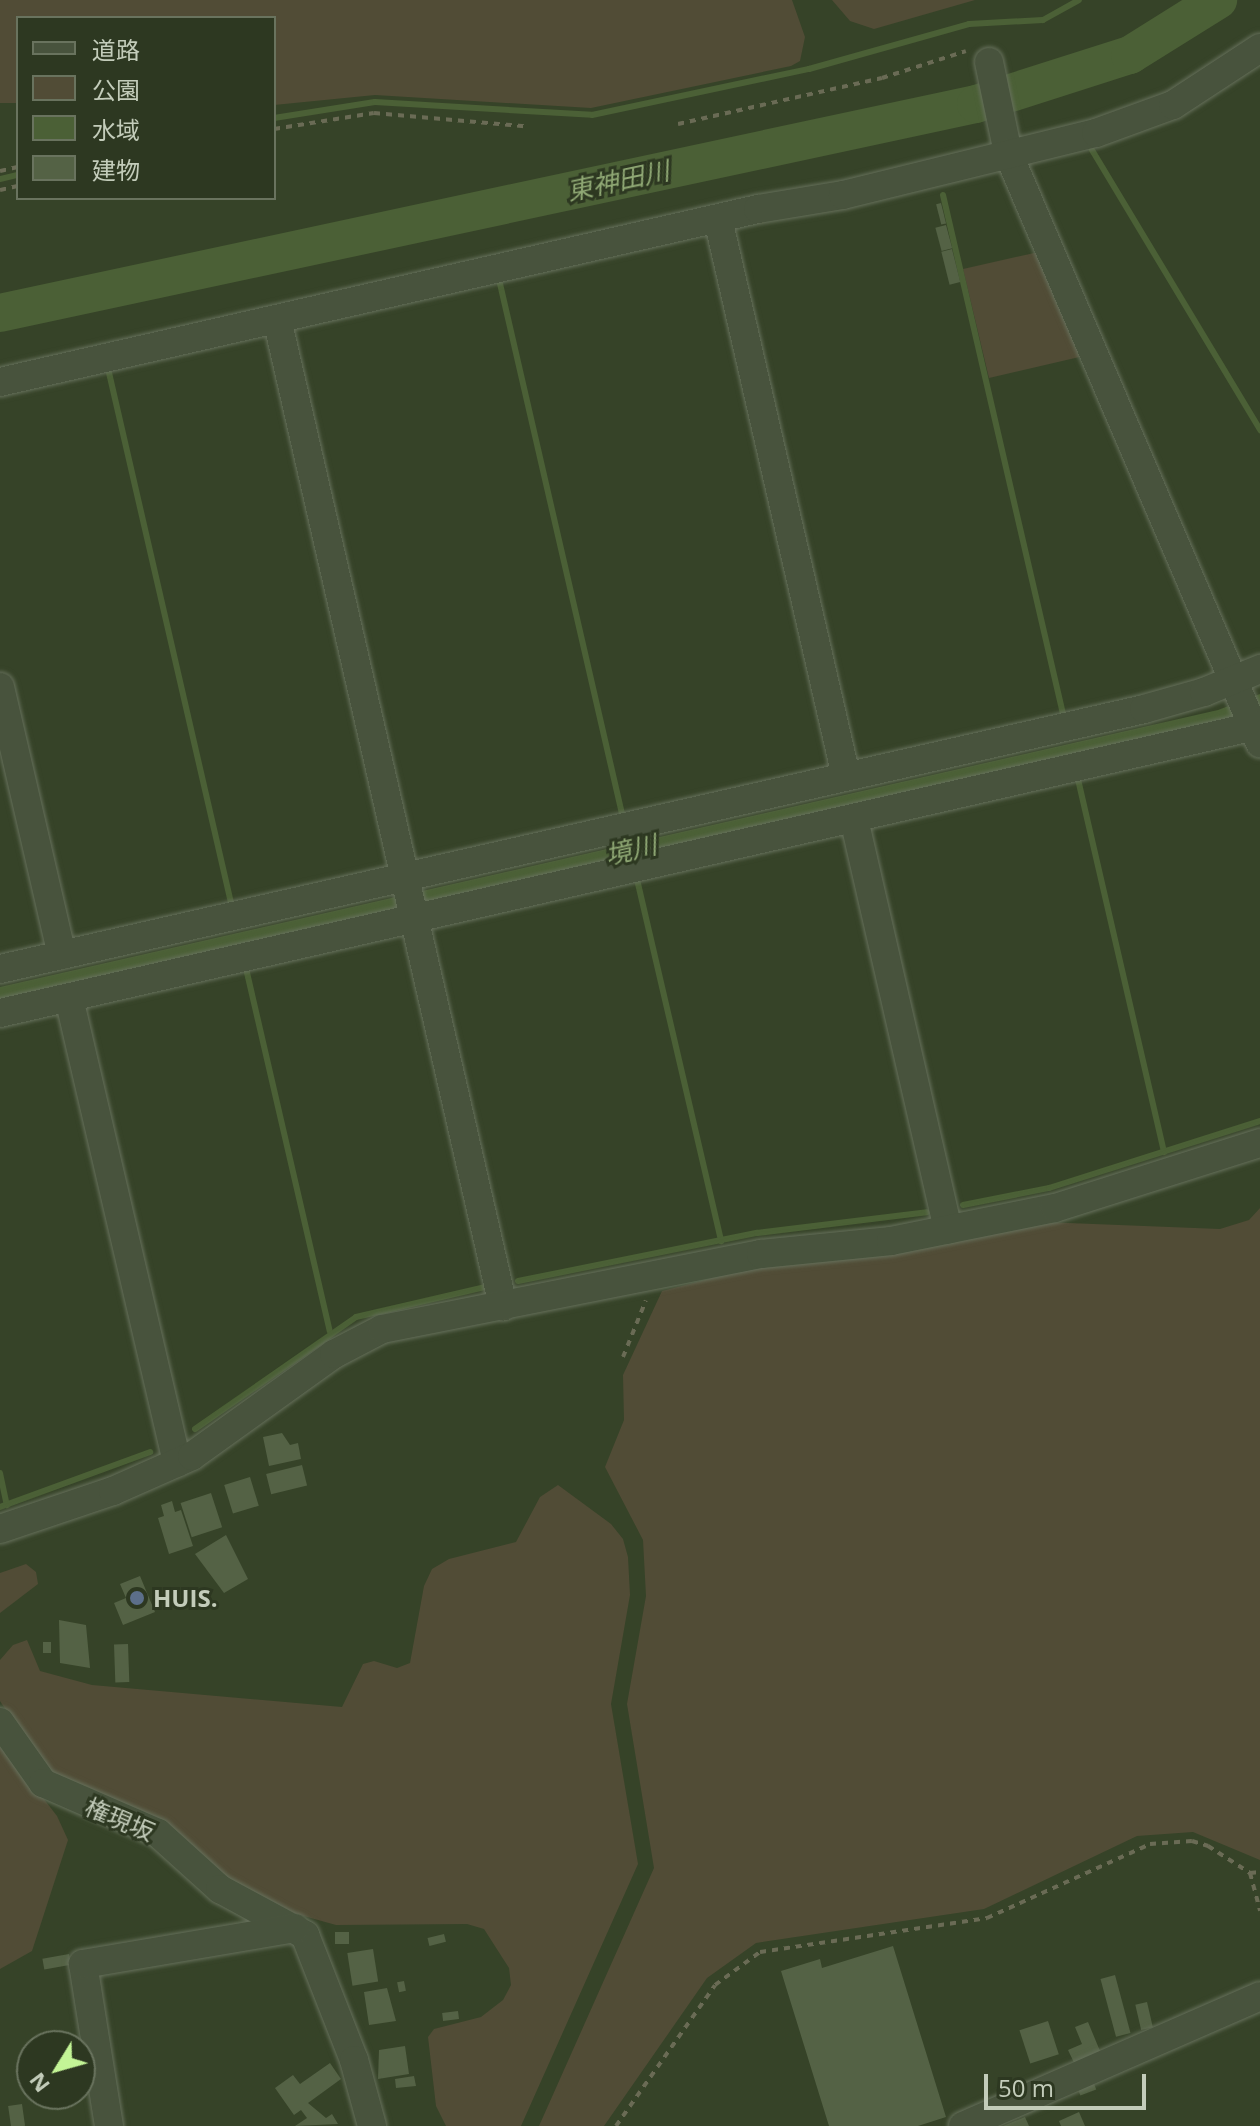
<!DOCTYPE html>
<html>
<head>
<meta charset="utf-8">
<style>
	body { margin:0 }
	#map { position:relative; width:1260px; height:2126px; overflow:hidden; background:#364328; font-family:"Open Sans","Noto Sans JP",sans-serif }
	div>[style] { position:absolute }
	.green>* { inset:0; background:#514c36 }
	.water>* { inset:0; background:#4b6036 }
	.stream>* { height:6px; margin:-3px; padding:0 3px; transform-origin:3px; border-radius:3px; background:#4b6036 }
	.river>* { height:38px; margin:-19px; padding:0 19px; transform-origin:19px; border-radius:19px; background:#4b6036 }
	.building>* { inset:0; background:#546245; transform-origin:0 0 }
	.path>* { height:4px; margin-top:-2px; transform-origin:0; background:repeating-linear-gradient(90deg,#6a6b55 0 6px,transparent 0 12px) }
	.roads { filter:drop-shadow(0 0 2px #66705b) drop-shadow(0 0 2px #66705b) }
	.minor>* { height:28px; margin:-14px; padding:0 14px; transform-origin:14px; border-radius:14px; background:#48533d }
	.dots>* { width:22px; height:22px; translate:-50% -50%; box-sizing:border-box; border:4px solid #2d3821; border-radius:50% }
	span { translate:-50% -50%; white-space:nowrap; text-align:center; line-height:1.15; -webkit-text-stroke:6px #2d3821; paint-order:stroke }
	.poi-label { font-size:24px; color:#c3ccba; font-weight:700 }
	.left { translate:0 -50%; text-align:left }
	.street-label { font-size:24px; color:#c3ccba }
	.water-label { font-size:26px; color:#90a975; font-style:italic }
	.legend { position:absolute; left:16px; top:16px; width:260px; height:184px; box-sizing:border-box; background:#2d3821; border:2px solid #69735e; margin:0; padding:10px 14px; list-style:none; font-size:24px; color:#c3ccba }
	.legend li { display:flex; align-items:center; gap:16px; height:40px }
	.legend b { width:40px; border:2px solid #69735e }
	.north { position:absolute; left:16px; top:2030px; width:80px; height:80px; box-sizing:border-box; background:#2d3821; border:2px solid #69735e; border-radius:50%; rotate:233deg; font-size:22px; font-weight:700; line-height:32px; text-align:center; color:#c3ccba }
	.north::after { content:''; display:block; margin:auto; width:28px; height:36px; background:#c3f596; clip-path:polygon(50% 0,100% 100%,50% 72%,0 100%) }
	.scale { position:absolute; left:984px; top:2074px; width:162px; height:36px; box-sizing:border-box; border:4px solid #c3ccba; border-top:0; padding-left:10px; font-size:24px; line-height:28px; white-space:nowrap; color:#c3ccba; -webkit-text-stroke:6px #2d3821; paint-order:stroke }
</style>
</head>
<body>
<div id="map">
	<div class="green">
		<div style="clip-path:polygon(0 0,792px 0,805px 37px,800px 61px,791px 66px,591px 108px,375px 95px,274px 105px,274px 18px,18px 18px,18px 103px,0 103px)"></div>
		<div style="clip-path:polygon(832px 0,975px 0,874px 29px,850px 21px)"></div>
		<div style="clip-path:polygon(1043px 251px,1088px 355px,989px 378px,963px 269px)"></div>
		<div style="clip-path:polygon(1260px 1208px,1260px 1860px,1193px 1832px,1137px 1836px,984px 1909px,756px 1943px,707px 1978px,604px 2126px,539px 2126px,654px 1868px,627px 1704px,646px 1596px,643px 1540px,605px 1467px,624px 1420px,623px 1375px,662px 1291px,763px 1265px,1043px 1222px,1220px 1229px,1249px 1220px)"></div>
		<div style="clip-path:polygon(558px 1485px,611px 1524px,623px 1539px,628px 1557px,630px 1595px,611px 1704px,638px 1864px,521px 2126px,446px 2126px,436px 2106px,428px 2037px,434px 2029px,481px 2017px,503px 2000px,511px 1985px,509px 1968px,484px 1929px,467px 1924px,336px 1925px,275px 1908px,63px 1783px,41px 1764px,0 1701px,0 1660px,13px 1645px,27px 1640px,40px 1671px,92px 1685px,342px 1707px,363px 1664px,374px 1661px,397px 1668px,410px 1663px,424px 1586px,432px 1569px,449px 1559px,516px 1542px,540px 1497px)"></div>
		<div style="clip-path:polygon(26px 1564px,36px 1572px,38px 1584px,0 1613px,0 1573px)"></div>
		<div style="clip-path:polygon(0 1742px,57px 1816px,68px 1840px,32px 1951px,0 1969px)"></div>
	</div>
	<div class="water">
		<div style="clip-path:polygon(1260px 694px,1260px 708px,1248px 714px,0 1000px,0 987px,1218px 710px)"></div>
	</div>
	<div class="stream">
		<div style="left:274px;top:118px;width:102px;rotate:-9deg"></div>
		<div style="left:375px;top:102px;width:217px;rotate:3.4deg"></div>
		<div style="left:592px;top:115px;width:222px;rotate:-12deg"></div>
		<div style="left:809px;top:69px;width:166px;rotate:-15.7deg"></div>
		<div style="left:969px;top:24px;width:74px;rotate:-3.1deg"></div>
		<div style="left:1043px;top:20px;width:41px;rotate:-29.1deg"></div>
		<div style="left:1092px;top:150px;width:327px;rotate:59deg"></div>
		<div style="left:0;top:179px;width:18px;rotate:-13deg"></div>
		<div style="left:943px;top:195px;width:533px;rotate:76.98deg"></div>
		<div style="left:498px;top:275px;width:553px;rotate:77.04deg"></div>
		<div style="left:107px;top:364px;width:553px;rotate:77.04deg"></div>
		<div style="left:1077px;top:775px;width:387px;rotate:77deg"></div>
		<div style="left:636px;top:875px;width:376px;rotate:76.9deg"></div>
		<div style="left:245px;top:964px;width:377px;rotate:77deg"></div>
		<div style="left:963px;top:1205px;width:88px;rotate:-11.2deg"></div>
		<div style="left:1049px;top:1188px;width:221px;rotate:-17.6deg"></div>
		<div style="left:518px;top:1281px;width:244px;rotate:-11.4deg"></div>
		<div style="left:757px;top:1233px;width:171px;rotate:-7deg"></div>
		<div style="left:195px;top:1429px;width:196px;rotate:-34.8deg"></div>
		<div style="left:356px;top:1317px;width:132px;rotate:-13.1deg"></div>
		<div style="left:0;top:1473px;width:33px;rotate:78deg"></div>
		<div style="left:0;top:1507px;width:160px;rotate:-20.1deg"></div>
	</div>
	<div class="river">
		<div style="left:0;top:313px;width:998px;rotate:-12.09deg"></div>
		<div style="left:976px;top:104px;width:162px;rotate:-17.7deg"></div>
		<div style="left:1130px;top:55px;width:104px;rotate:-32deg"></div>
	</div>
	<div class="building">
		<div style="left:941px;top:203px;width:21px;height:5px;rotate:76deg"></div>
		<div style="left:946px;top:225px;width:24px;height:11px;rotate:75deg"></div>
		<div style="left:952px;top:249px;width:34px;height:11px;rotate:76deg"></div>
		<div style="clip-path:polygon(282px 1433px,290px 1445px,298px 1443px,301px 1459px,269px 1466px,263px 1437px)"></div>
		<div style="left:302px;top:1465px;width:21px;height:37px;rotate:76deg"></div>
		<div style="left:250px;top:1477px;width:30px;height:27px;rotate:73deg"></div>
		<div style="left:211px;top:1493px;width:36px;height:32px;rotate:72deg"></div>
		<div style="clip-path:polygon(172px 1501px,175px 1512px,181px 1510px,193px 1546px,169px 1554px,158px 1518px,164px 1516px,161px 1505px)"></div>
		<div style="clip-path:polygon(226px 1535px,248px 1579px,224px 1593px,195px 1554px)"></div>
		<div style="clip-path:polygon(140px 1576px,155px 1612px,123px 1625px,114px 1603px,126px 1598px,120px 1584px)"></div>
		<div style="clip-path:polygon(59px 1620px,86px 1625px,90px 1668px,60px 1663px)"></div>
		<div style="left:43px;top:1642px;width:8px;height:11px"></div>
		<div style="left:128px;top:1644px;width:38px;height:14px;rotate:88deg"></div>
		<div style="left:335px;top:1932px;width:14px;height:12px"></div>
		<div style="left:444px;top:1934px;width:8px;height:17px;rotate:76deg"></div>
		<div style="clip-path:polygon(893px 1946px,946px 2117px,918px 2126px,829px 2126px,781px 1971px,820px 1959px,822px 1968px)"></div>
		<div style="left:373px;top:1949px;width:33px;height:26px;rotate:81deg"></div>
		<div style="left:69px;top:1954px;width:11px;height:27px;rotate:80deg"></div>
		<div style="left:1115px;top:1975px;width:60px;height:15px;rotate:75deg"></div>
		<div style="left:404px;top:1981px;width:10px;height:7px;rotate:79deg"></div>
		<div style="clip-path:polygon(387px 1988px,396px 2021px,369px 2025px,364px 1992px)"></div>
		<div style="left:1147px;top:2002px;width:26px;height:12px;rotate:77deg"></div>
		<div style="left:458px;top:2011px;width:8px;height:16px;rotate:83deg"></div>
		<div style="left:1048px;top:2021px;width:35px;height:30px;rotate:72deg"></div>
		<div style="clip-path:polygon(1088px 2022px,1100px 2051px,1076px 2067px,1068px 2050px,1082px 2044px,1075px 2027px)"></div>
		<div style="clip-path:polygon(405px 2046px,409px 2074px,378px 2079px,379px 2050px)"></div>
		<div style="clip-path:polygon(330px 2063px,341px 2079px,308px 2103px,326px 2118px,332px 2114px,338px 2124px,295px 2126px,307px 2118px,301px 2110px,294px 2115px,275px 2088px,293px 2075px,300px 2084px)"></div>
		<div style="clip-path:polygon(414px 2076px,416px 2086px,396px 2088px,395px 2079px)"></div>
		<div style="left:1093px;top:2081px;width:9px;height:17px;rotate:69deg"></div>
		<div style="left:22px;top:2104px;width:22px;height:14px;rotate:82deg"></div>
		<div style="clip-path:polygon(1079px 2112px,1085px 2126px,1061px 2126px,1059px 2121px)"></div>
		<div style="clip-path:polygon(1025px 2117px,1029px 2126px,1003px 2126px)"></div>
	</div>
	<div class="path">
		<div style="left:678px;top:124px;width:209px;rotate:-12.7deg"></div>
		<div style="left:882px;top:78px;width:88px;rotate:-17.8deg"></div>
		<div style="left:274px;top:129px;width:101px;rotate:-9.1deg"></div>
		<div style="left:374px;top:113px;width:151px;rotate:5deg"></div>
		<div style="left:0;top:171px;width:18px;rotate:-13deg"></div>
		<div style="left:0;top:190px;width:18px;rotate:-13deg"></div>
		<div style="left:623px;top:1357px;width:61px;rotate:-68deg"></div>
		<div style="left:1250px;top:1873px;width:10px;rotate:-6deg"></div>
		<div style="left:616px;top:2126px;width:172px;rotate:-54.9deg"></div>
		<div style="left:715px;top:1985px;width:56px;rotate:-36.3deg"></div>
		<div style="left:760px;top:1952px;width:230px;rotate:-8.5deg"></div>
		<div style="left:987px;top:1918px;width:179px;rotate:-24.4deg"></div>
		<div style="left:1150px;top:1844px;width:42px;rotate:-4.1deg"></div>
		<div style="left:1192px;top:1841px;width:17px;rotate:17deg"></div>
		<div style="left:1208px;top:1846px;width:50px;rotate:32.7deg"></div>
		<div style="left:1250px;top:1873px;width:39px;rotate:75deg"></div>
	</div>
	<div class="roads">
		<div class="minor">
			<div style="left:989px;top:62px;width:93px;rotate:78.2deg"></div>
			<div style="left:1008px;top:153px;width:642px;rotate:66.87deg"></div>
			<div style="left:718px;top:219px;width:572px;rotate:77.06deg"></div>
			<div style="left:277px;top:319px;width:1013px;rotate:77.1deg"></div>
			<div style="left:0;top:382px;width:777px;rotate:-12.86deg"></div>
			<div style="left:758px;top:209px;width:86px;rotate:-9.4deg"></div>
			<div style="left:843px;top:195px;width:260px;rotate:-13.8deg"></div>
			<div style="left:1096px;top:133px;width:82px;rotate:-20deg"></div>
			<div style="left:1173px;top:105px;width:104px;rotate:-33.2deg"></div>
			<div style="left:0;top:687px;width:275px;rotate:77deg"></div>
			<div style="left:854px;top:819px;width:421px;rotate:77.1deg"></div>
			<div style="left:0;top:969px;width:1173px;rotate:-12.8deg"></div>
			<div style="left:1144px;top:709px;width:62px;rotate:-15.8deg"></div>
			<div style="left:1204px;top:692px;width:61px;rotate:-22.3deg"></div>
			<div style="left:69px;top:998px;width:477px;rotate:76.9deg"></div>
			<div style="left:0;top:1013px;width:1292px;rotate:-12.88deg"></div>
			<div style="left:0;top:1529px;width:119px;rotate:-18.6deg"></div>
			<div style="left:113px;top:1491px;width:86px;rotate:-23.9deg"></div>
			<div style="left:192px;top:1456px;width:175px;rotate:-35.7deg"></div>
			<div style="left:334px;top:1354px;width:54px;rotate:-27.5deg"></div>
			<div style="left:382px;top:1329px;width:386px;rotate:-11.2deg"></div>
			<div style="left:761px;top:1254px;width:131px;rotate:-5.7deg"></div>
			<div style="left:891px;top:1241px;width:167px;rotate:-11.4deg"></div>
			<div style="left:1055px;top:1208px;width:215px;rotate:-17.6deg"></div>
			<div style="left:0;top:1722px;width:75px;rotate:54.8deg"></div>
			<div style="left:43px;top:1783px;width:125px;rotate:23.5deg"></div>
			<div style="left:158px;top:1833px;width:84px;rotate:42.1deg"></div>
			<div style="left:220px;top:1889px;width:97px;rotate:28.4deg"></div>
			<div style="left:305px;top:1935px;width:134px;rotate:68.6deg"></div>
			<div style="left:354px;top:2060px;width:68px;rotate:74.7deg"></div>
			<div style="left:109px;top:2126px;width:164px;rotate:-99.1deg"></div>
			<div style="left:83px;top:1964px;width:215px;rotate:-9.6deg"></div>
			<div style="left:963px;top:2126px;width:324px;rotate:-23.6deg"></div>
		</div>
	</div>
	<div class="dots">
		<div style="left:137px;top:1598px;background:#5c6f8a"></div>
	</div>
	<div class="poi-label">
		<span class="left" style="left:153px;top:1598px">HUIS.</span>
	</div>
	<div class="street-label">
		<span style="left:120px;top:1819px;rotate:23deg">権現坂</span>
	</div>
	<div class="water-label">
		<span style="left:618px;top:181px;rotate:-12deg">東神田川</span>
		<span style="left:631px;top:850px;rotate:-13deg">境川</span>
	</div>
	<ul class="legend">
	<li><b style="height:10px;background:#48533d"></b>道路</li>
	<li><b style="height:22px;background:#514c36"></b>公園</li>
	<li><b style="height:22px;background:#4b6036"></b>水域</li>
	<li><b style="height:22px;background:#546245"></b>建物</li>
	</ul>
	<div class="north">N</div>
	<div class="scale">50 m</div>
</div>
</body>
</html>
